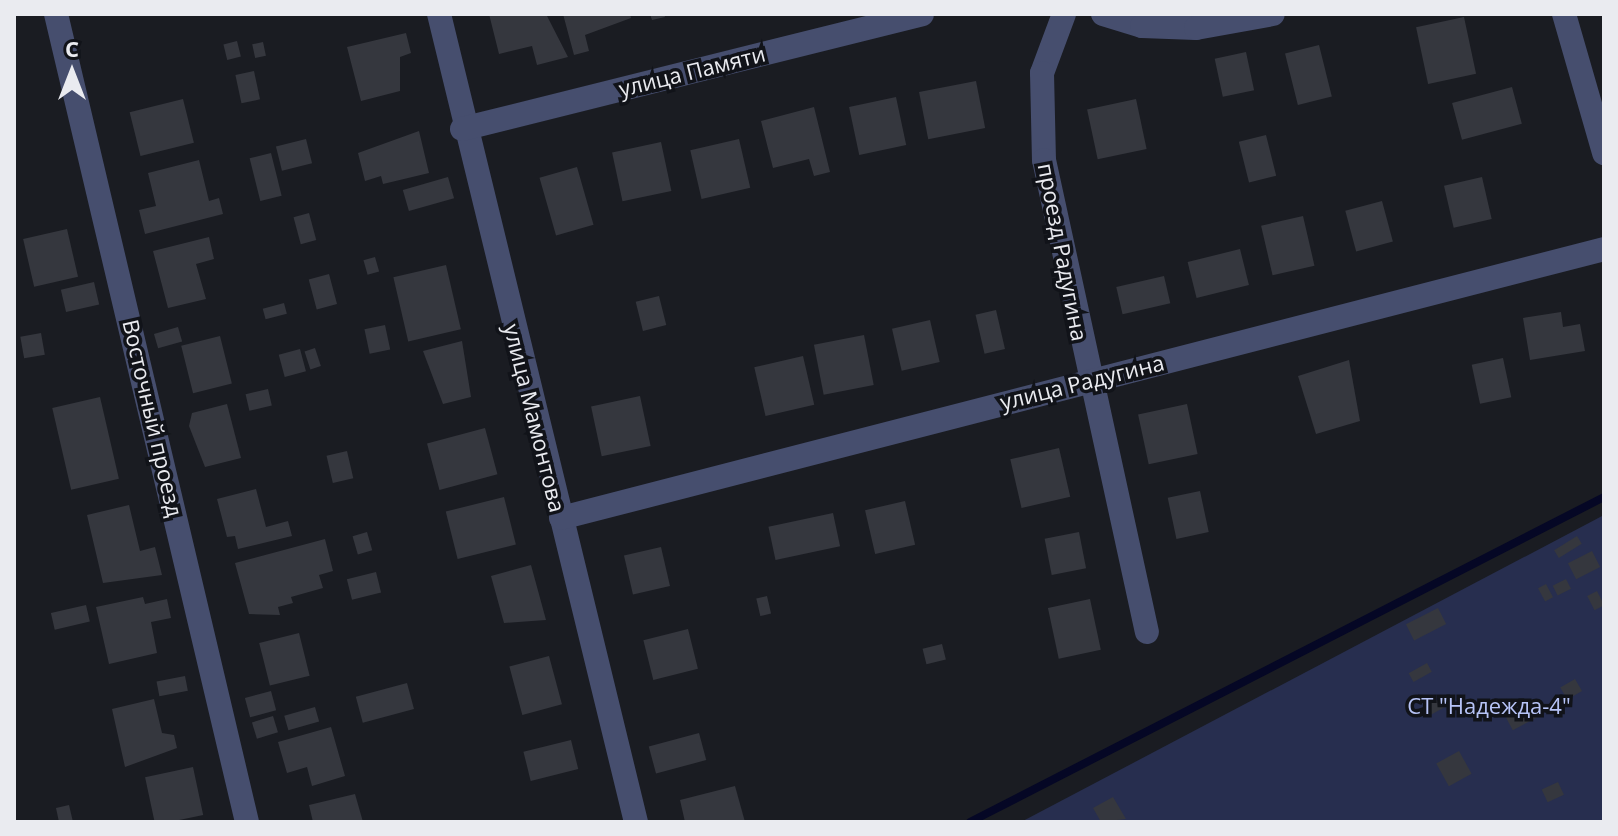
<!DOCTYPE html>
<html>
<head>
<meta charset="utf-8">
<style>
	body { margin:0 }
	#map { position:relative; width:1618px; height:836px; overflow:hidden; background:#1a1c22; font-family:"Open Sans",sans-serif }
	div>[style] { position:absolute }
	.green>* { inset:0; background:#272e4f }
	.stream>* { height:8px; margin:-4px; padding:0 4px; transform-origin:4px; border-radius:4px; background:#050725 }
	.building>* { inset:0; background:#35373e; transform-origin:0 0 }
	.minor>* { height:24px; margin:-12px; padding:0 12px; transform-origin:12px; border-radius:12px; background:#464e6e }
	span { translate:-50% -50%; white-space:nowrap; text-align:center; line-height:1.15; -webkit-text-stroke:7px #111319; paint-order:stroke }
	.street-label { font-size:22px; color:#eaebf0 }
	.park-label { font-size:22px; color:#b6c3f6 }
	.frame { position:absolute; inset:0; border:16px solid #eaebf0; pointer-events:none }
	.north { position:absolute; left:32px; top:32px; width:80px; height:80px; -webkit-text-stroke:6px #111319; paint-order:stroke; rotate:0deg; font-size:22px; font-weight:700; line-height:32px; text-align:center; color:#eaebf0 }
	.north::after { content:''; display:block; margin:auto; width:28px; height:36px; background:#eaebf0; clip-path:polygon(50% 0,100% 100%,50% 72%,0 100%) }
</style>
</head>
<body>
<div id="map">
	<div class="green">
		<div style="clip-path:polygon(1604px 515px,1604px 822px,1021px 822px)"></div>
	</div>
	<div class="stream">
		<div style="left:970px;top:822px;width:712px;rotate:-27.14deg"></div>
	</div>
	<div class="building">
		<div style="clip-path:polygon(489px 14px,546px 14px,568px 57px,537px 65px,532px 46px,499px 54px)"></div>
		<div style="clip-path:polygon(563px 14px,630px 14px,631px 18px,585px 35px,589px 51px,574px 55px)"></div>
		<div style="clip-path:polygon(650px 14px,664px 14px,665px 17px,652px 20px)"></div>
		<div style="left:1464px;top:17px;width:58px;height:49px;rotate:78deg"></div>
		<div style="clip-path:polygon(406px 33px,411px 53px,400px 57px,400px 91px,361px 101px,347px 47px)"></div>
		<div style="left:237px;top:41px;width:16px;height:14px;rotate:76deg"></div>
		<div style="left:263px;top:42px;width:14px;height:11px;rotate:78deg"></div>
		<div style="left:1319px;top:45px;width:53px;height:35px;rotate:76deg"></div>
		<div style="left:1246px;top:52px;width:39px;height:32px;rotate:78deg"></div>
		<div style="left:254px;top:71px;width:29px;height:19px;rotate:78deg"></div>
		<div style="left:976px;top:81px;width:48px;height:58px;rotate:79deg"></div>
		<div style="left:1512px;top:87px;width:38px;height:62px;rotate:75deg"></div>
		<div style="left:896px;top:97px;width:49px;height:48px;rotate:78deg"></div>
		<div style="left:183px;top:99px;width:45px;height:55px;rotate:76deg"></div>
		<div style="left:1136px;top:99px;width:51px;height:50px;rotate:78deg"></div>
		<div style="clip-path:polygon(814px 107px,830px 172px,814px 176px,809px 159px,773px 168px,761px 121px)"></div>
		<div style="clip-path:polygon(419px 131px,429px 173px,383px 184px,381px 176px,365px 181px,358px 153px)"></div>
		<div style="left:1266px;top:135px;width:42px;height:28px;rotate:76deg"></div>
		<div style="left:306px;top:139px;width:25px;height:31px;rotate:76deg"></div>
		<div style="left:739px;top:139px;width:50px;height:50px;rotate:77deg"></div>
		<div style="left:661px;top:142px;width:50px;height:50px;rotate:78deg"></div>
		<div style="left:271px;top:153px;width:44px;height:22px;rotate:76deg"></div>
		<div style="clip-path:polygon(199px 160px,209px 201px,219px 198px,223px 214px,145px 234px,139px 210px,156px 206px,148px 173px)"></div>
		<div style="left:577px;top:167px;width:60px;height:39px;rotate:74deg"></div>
		<div style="left:448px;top:177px;width:22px;height:47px;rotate:74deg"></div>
		<div style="left:1482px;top:177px;width:43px;height:39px;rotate:77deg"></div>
		<div style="left:1382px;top:201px;width:42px;height:38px;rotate:75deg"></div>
		<div style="left:309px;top:213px;width:28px;height:16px;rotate:75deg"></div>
		<div style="left:1303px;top:216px;width:51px;height:43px;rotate:77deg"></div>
		<div style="left:67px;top:229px;width:49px;height:45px;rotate:77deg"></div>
		<div style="clip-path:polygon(209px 237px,214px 259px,196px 264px,206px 299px,168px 308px,153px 251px)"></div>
		<div style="left:1240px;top:249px;width:37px;height:54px;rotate:76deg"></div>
		<div style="left:375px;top:257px;width:15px;height:12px;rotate:74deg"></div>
		<div style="left:446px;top:265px;width:66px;height:54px;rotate:77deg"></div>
		<div style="left:329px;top:274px;width:31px;height:21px;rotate:75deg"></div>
		<div style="left:1164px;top:276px;width:28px;height:49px;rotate:77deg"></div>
		<div style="left:94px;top:282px;width:23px;height:34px;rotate:77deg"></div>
		<div style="left:659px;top:296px;width:30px;height:24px;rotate:76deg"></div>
		<div style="left:284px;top:303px;width:11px;height:22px;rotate:75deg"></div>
		<div style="left:996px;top:310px;width:40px;height:21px;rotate:77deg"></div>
		<div style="clip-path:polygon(1561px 312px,1563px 327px,1580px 324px,1585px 351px,1530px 360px,1523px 318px)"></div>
		<div style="left:930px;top:320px;width:43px;height:39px;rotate:77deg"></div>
		<div style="left:385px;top:325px;width:25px;height:21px;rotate:78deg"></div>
		<div style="left:178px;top:327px;width:15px;height:25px;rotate:74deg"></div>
		<div style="left:41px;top:333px;width:22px;height:21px;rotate:80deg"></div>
		<div style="left:864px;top:335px;width:51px;height:51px;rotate:79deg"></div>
		<div style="left:220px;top:336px;width:49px;height:40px;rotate:76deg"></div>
		<div style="clip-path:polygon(462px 341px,471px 397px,443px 404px,423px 351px)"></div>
		<div style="left:315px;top:348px;width:19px;height:11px;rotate:72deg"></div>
		<div style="left:300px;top:349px;width:23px;height:22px;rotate:75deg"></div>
		<div style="left:803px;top:356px;width:50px;height:50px;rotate:77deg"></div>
		<div style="left:1503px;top:358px;width:40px;height:32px;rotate:78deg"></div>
		<div style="clip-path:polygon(1349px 360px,1360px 421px,1316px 434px,1298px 376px)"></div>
		<div style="left:268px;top:389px;width:17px;height:23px;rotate:77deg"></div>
		<div style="left:640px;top:396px;width:51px;height:50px;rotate:78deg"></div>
		<div style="left:100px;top:397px;width:84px;height:49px;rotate:77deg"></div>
		<div style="clip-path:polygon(227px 404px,241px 458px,205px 467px,189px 426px,192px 413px)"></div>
		<div style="left:1187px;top:404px;width:51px;height:50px;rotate:78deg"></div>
		<div style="left:485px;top:428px;width:48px;height:60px;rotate:75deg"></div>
		<div style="left:1059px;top:448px;width:50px;height:50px;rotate:77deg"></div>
		<div style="left:347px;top:451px;width:28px;height:21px;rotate:77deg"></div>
		<div style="clip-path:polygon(256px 489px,266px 527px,288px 521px,292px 536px,238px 549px,235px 536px,227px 537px,217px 499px)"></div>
		<div style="left:1200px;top:491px;width:42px;height:33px;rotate:78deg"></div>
		<div style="left:504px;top:497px;width:49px;height:60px;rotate:76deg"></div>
		<div style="left:905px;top:501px;width:45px;height:41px;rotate:77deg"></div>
		<div style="clip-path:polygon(129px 505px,140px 551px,155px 547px,162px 575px,103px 583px,87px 515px)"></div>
		<div style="left:833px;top:513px;width:34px;height:66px;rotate:78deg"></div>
		<div style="left:367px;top:532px;width:19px;height:15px;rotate:74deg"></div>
		<div style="left:1079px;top:532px;width:37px;height:35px;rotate:79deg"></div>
		<div style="left:1577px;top:536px;width:9px;height:27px;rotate:58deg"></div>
		<div style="clip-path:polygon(325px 539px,333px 571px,319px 575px,323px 588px,291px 597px,293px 603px,278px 607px,280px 615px,249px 614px,235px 563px)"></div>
		<div style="left:661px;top:547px;width:40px;height:38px;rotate:77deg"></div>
		<div style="left:1592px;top:551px;width:18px;height:27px;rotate:63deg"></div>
		<div style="clip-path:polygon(531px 565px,546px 620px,504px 623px,491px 576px)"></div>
		<div style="left:376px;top:572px;width:21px;height:30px;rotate:76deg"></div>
		<div style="left:1566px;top:579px;width:11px;height:15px;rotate:63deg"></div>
		<div style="left:1546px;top:584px;width:15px;height:9px;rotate:62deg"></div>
		<div style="left:1597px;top:591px;width:16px;height:11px;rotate:63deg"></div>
		<div style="left:767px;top:596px;width:18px;height:11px;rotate:77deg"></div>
		<div style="clip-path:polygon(143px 597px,145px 604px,167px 599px,171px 618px,151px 622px,157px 653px,109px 664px,96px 607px)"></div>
		<div style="left:1090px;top:599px;width:52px;height:43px;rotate:78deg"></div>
		<div style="left:86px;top:605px;width:17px;height:36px;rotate:77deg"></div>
		<div style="left:1438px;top:608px;width:18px;height:36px;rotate:63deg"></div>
		<div style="left:688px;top:629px;width:41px;height:46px;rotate:76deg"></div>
		<div style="left:299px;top:633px;width:44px;height:41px;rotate:76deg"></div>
		<div style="left:942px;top:644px;width:16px;height:20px;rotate:76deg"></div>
		<div style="left:549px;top:656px;width:50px;height:41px;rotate:75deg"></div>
		<div style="left:1427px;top:663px;width:10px;height:21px;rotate:61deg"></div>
		<div style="left:185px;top:676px;width:15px;height:29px;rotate:79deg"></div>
		<div style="left:1575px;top:679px;width:14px;height:17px;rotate:60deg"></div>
		<div style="left:407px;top:683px;width:27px;height:53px;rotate:75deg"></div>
		<div style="left:271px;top:691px;width:20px;height:27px;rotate:75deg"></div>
		<div style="left:1444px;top:696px;width:10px;height:21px;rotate:61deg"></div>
		<div style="clip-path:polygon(154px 699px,162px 733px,174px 735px,177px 748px,125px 767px,112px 709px)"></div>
		<div style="left:1534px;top:702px;width:15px;height:32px;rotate:62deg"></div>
		<div style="left:315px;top:707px;width:15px;height:32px;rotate:74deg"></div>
		<div style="left:273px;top:716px;width:17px;height:22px;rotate:73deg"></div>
		<div style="clip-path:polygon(331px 727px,345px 776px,312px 786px,307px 767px,287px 773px,278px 742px)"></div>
		<div style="left:699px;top:733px;width:28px;height:52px;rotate:75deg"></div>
		<div style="left:571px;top:740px;width:30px;height:49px;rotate:76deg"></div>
		<div style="left:1459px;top:751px;width:26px;height:26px;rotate:61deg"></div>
		<div style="left:193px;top:767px;width:49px;height:49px;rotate:78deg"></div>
		<div style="left:1558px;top:782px;width:14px;height:18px;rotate:65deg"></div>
		<div style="clip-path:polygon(735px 786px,745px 822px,685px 822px,680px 800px)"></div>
		<div style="clip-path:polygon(355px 794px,363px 822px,313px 822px,309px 805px)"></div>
		<div style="clip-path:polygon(1113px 797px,1126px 819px,1101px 822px,1093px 808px)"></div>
		<div style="clip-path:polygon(69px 805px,73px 822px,59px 822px,56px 808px)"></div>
	</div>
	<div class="minor">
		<div style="left:56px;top:14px;width:830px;rotate:76.7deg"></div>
		<div style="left:439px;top:14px;width:832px;rotate:76.3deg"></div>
		<div style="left:1064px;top:14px;width:63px;rotate:110.4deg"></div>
		<div style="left:1042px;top:73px;width:87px;rotate:88.7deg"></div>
		<div style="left:1044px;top:160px;width:483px;rotate:77.7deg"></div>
		<div style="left:1103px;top:14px;width:41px;rotate:17.1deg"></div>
		<div style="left:1142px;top:26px;width:54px;rotate:2.1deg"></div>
		<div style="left:1196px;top:28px;width:78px;rotate:-10.3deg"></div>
		<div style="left:1564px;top:14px;width:145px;rotate:73.9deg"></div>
		<div style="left:462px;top:129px;width:474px;rotate:-14deg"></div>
		<div style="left:561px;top:518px;width:1077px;rotate:-14.46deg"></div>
	</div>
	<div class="street-label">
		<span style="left:692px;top:71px;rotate:-14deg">улица Памяти</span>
		<span style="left:1063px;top:252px;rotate:79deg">проезд Радугина</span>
		<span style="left:1082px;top:382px;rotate:-14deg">улица Радугина</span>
		<span style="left:153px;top:418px;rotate:77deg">Восточный проезд</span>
		<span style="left:535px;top:418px;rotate:76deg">улица Мамонтова</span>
	</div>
	<div class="park-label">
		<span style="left:1489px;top:706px">СТ "Надежда-4"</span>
	</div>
	<div class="frame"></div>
	<div class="north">С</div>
</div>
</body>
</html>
